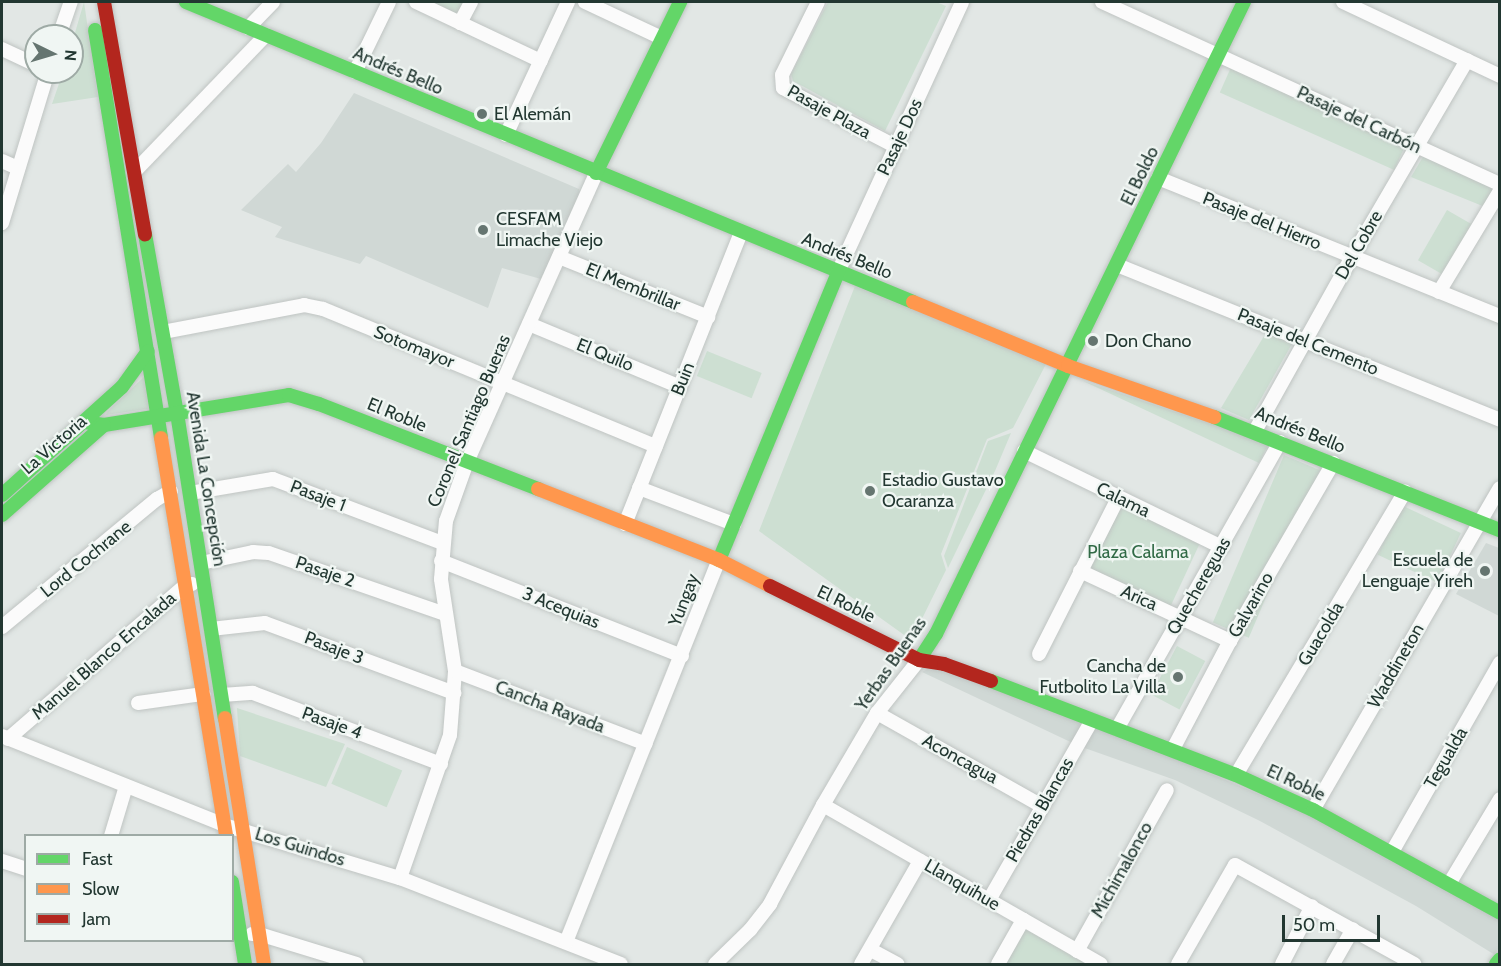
<!DOCTYPE html>
<html>
<head>
<meta charset="utf-8">
<style>
	body { margin:0 }
	#map { position:relative; width:1501px; height:966px; overflow:hidden; background:#e2e7e5; font-family:Cabin,sans-serif }
	div>[style] { position:absolute }
	.built>* { inset:0; background:#d0d8d5 }
	.green>* { inset:0; background:#cddfd2; transform-origin:0 0 }
	.roads { filter:drop-shadow(0 0 2px #bfc4c2) drop-shadow(0 0 2px #bfc4c2) }
	.street>* { height:14px; margin:-7px; padding:0 7px; transform-origin:7px; border-radius:7px; background:#fbfbfb }
	.fast>* { height:14px; margin:-7px; padding:0 7px; transform-origin:7px; border-radius:7px; background:#63d668 }
	.slow>* { height:14px; margin:-7px; padding:0 7px; transform-origin:7px; border-radius:7px; background:#ff974d }
	.jam>* { height:14px; margin:-7px; padding:0 7px; transform-origin:7px; border-radius:7px; background:#b3261e }
	.dots>* { width:16px; height:16px; translate:-50% -50%; box-sizing:border-box; border:3px solid #f0f6f3; border-radius:50% }
	span { translate:-50% -50%; white-space:nowrap; text-align:center; line-height:1.15; -webkit-text-stroke:4.5px #f0f6f3; paint-order:stroke }
	.street-label { font-size:18px; color:#223731 }
	.poi-label { font-size:18px; color:#223731 }
	.left { translate:0 -50%; text-align:left }
	.right { translate:-100% -50%; text-align:right }
	.park-label { font-size:18px; color:#316a46 }
	.frame { position:absolute; inset:0; border:3px solid #223731; pointer-events:none }
	.legend { position:absolute; left:24px; top:834px; width:210px; height:108px; box-sizing:border-box; background:#f0f6f3; border:2px solid #9eaaa5; margin:0; padding:8px 10px; list-style:none; font-size:18px; color:#223731 }
	.legend li { display:flex; align-items:center; gap:12px; height:30px }
	.legend b { width:30px; border:2px solid #9eaaa5 }
	.north { position:absolute; left:24px; top:24px; width:60px; height:60px; box-sizing:border-box; background:#f0f6f3; border:2px solid #9eaaa5; border-radius:50%; rotate:95deg; font-size:16px; font-weight:700; line-height:24px; text-align:center; color:#223731 }
	.north::after { content:''; display:block; margin:auto; width:21px; height:27px; background:#657570; clip-path:polygon(50% 0,100% 100%,50% 72%,0 100%) }
	.scale { position:absolute; left:1282px; top:915px; width:98px; height:27px; box-sizing:border-box; border:3px solid #223731; border-top:0; padding-left:8px; font-size:18px; line-height:21px; white-space:nowrap; color:#223731; -webkit-text-stroke:4px #f0f6f3; paint-order:stroke }
</style>
</head>
<body>
<div id="map">
	<div class="built">
		<div style="clip-path:polygon(354px 93px,579px 189px,581px 196px,541px 279px,502px 268px,488px 308px,366px 256px,360px 264px,275px 237px,282px 227px,241px 210px,288px 164px,296px 172px,321px 143px)"></div>
		<div style="clip-path:polygon(1486px 543px,1499px 548px,1499px 616px,1456px 594px)"></div>
		<div style="clip-path:polygon(931px 667px,1091px 723px,1308px 815px,1499px 916px,1499px 947px,1495px 955px,1416px 906px,1258px 820px,1175px 780px,1079px 746px,922px 672px)"></div>
	</div>
	<div class="green">
		<div style="clip-path:polygon(84px 2px,98px 97px,52px 104px,63px 72px,72px 72px,72px 43px)"></div>
		<div style="clip-path:polygon(427px 2px,466px 2px,459px 16px)"></div>
		<div style="clip-path:polygon(828px 2px,936px 2px,946px 6px,885px 131px,793px 81px,791px 74px)"></div>
		<div style="left:1232px;top:65px;width:191px;height:30px;rotate:24deg"></div>
		<div style="clip-path:polygon(1424px 155px,1496px 189px,1485px 207px,1411px 177px)"></div>
		<div style="left:1447px;top:210px;width:28px;height:58px;rotate:30deg"></div>
		<div style="clip-path:polygon(855px 286px,1046px 364px,1013px 428px,987px 439px,941px 554px,946px 570px,915px 633px,907px 637px,759px 531px)"></div>
		<div style="clip-path:polygon(1267px 331px,1293px 342px,1249px 420px,1221px 408px)"></div>
		<div style="left:707px;top:351px;width:59px;height:27px;rotate:22deg"></div>
		<div style="clip-path:polygon(148px 373px,153px 408px,106px 415px,107px 412px)"></div>
		<div style="clip-path:polygon(1083px 381px,1269px 443px,1259px 463px)"></div>
		<div style="clip-path:polygon(1011px 433px,995px 471px,948px 568px,944px 556px,988px 441px)"></div>
		<div style="left:1284px;top:455px;width:39px;height:182px;rotate:23deg"></div>
		<div style="left:1120px;top:504px;width:89px;height:74px;rotate:25deg"></div>
		<div style="left:1401px;top:505px;width:66px;height:55px;rotate:25deg"></div>
		<div style="left:1177px;top:646px;width:32px;height:55px;rotate:28deg"></div>
		<div style="clip-path:polygon(237px 708px,345px 744px,326px 787px,240px 756px)"></div>
		<div style="left:347px;top:747px;width:60px;height:40px;rotate:23deg"></div>
		<div style="clip-path:polygon(1029px 922px,1101px 964px,1004px 964px)"></div>
	</div>
	<div class="roads">
		<div class="street">
			<div style="left:416px;top:2px;width:138px;rotate:25.3deg"></div>
			<div style="left:585px;top:2px;width:85px;rotate:25.1deg"></div>
			<div style="left:818px;top:2px;width:81px;rotate:116.3deg"></div>
			<div style="left:782px;top:75px;width:13px;rotate:86deg"></div>
			<div style="left:783px;top:88px;width:126px;rotate:27.4deg"></div>
			<div style="left:1102px;top:2px;width:438px;rotate:24.6deg"></div>
			<div style="left:1343px;top:2px;width:174px;rotate:25.2deg"></div>
			<div style="left:460px;top:23px;width:24px;rotate:-62deg"></div>
			<div style="left:248px;top:28px;width:36px;rotate:-46deg"></div>
			<div style="left:59px;top:36px;width:36px;rotate:-71deg"></div>
			<div style="left:2px;top:49px;width:38px;rotate:25deg"></div>
			<div style="left:355px;top:72px;width:78px;rotate:-64.1deg"></div>
			<div style="left:506px;top:135px;width:147px;rotate:-65deg"></div>
			<div style="left:2px;top:161px;width:17px;rotate:24deg"></div>
			<div style="left:134px;top:172px;width:190px;rotate:-46.1deg"></div>
			<div style="left:1158px;top:178px;width:369px;rotate:22deg"></div>
			<div style="left:2px;top:223px;width:158px;rotate:-73.1deg"></div>
			<div style="left:559px;top:257px;width:161px;rotate:21.9deg"></div>
			<div style="left:1117px;top:265px;width:413px;rotate:22deg"></div>
			<div style="left:838px;top:272px;width:297px;rotate:-65.3deg"></div>
			<div style="left:1439px;top:292px;width:118px;rotate:-58.9deg"></div>
			<div style="left:529px;top:324px;width:164px;rotate:22.6deg"></div>
			<div style="left:163px;top:332px;width:144px;rotate:-10.8deg"></div>
			<div style="left:304px;top:305px;width:19px;rotate:12deg"></div>
			<div style="left:323px;top:309px;width:360px;rotate:22.4deg"></div>
			<div style="left:1255px;top:431px;width:199px;rotate:-60.9deg"></div>
			<div style="left:1352px;top:257px;width:228px;rotate:-59.7deg"></div>
			<div style="left:1024px;top:451px;width:220px;rotate:25.9deg"></div>
			<div style="left:639px;top:488px;width:102px;rotate:20.8deg"></div>
			<div style="left:190px;top:493px;width:84px;rotate:-9.6deg"></div>
			<div style="left:273px;top:479px;width:181px;rotate:20.7deg"></div>
			<div style="left:625px;top:524px;width:313px;rotate:-68.3deg"></div>
			<div style="left:441px;top:561px;width:259px;rotate:21.5deg"></div>
			<div style="left:201px;top:563px;width:53px;rotate:-11.9deg"></div>
			<div style="left:253px;top:552px;width:16px;rotate:4deg"></div>
			<div style="left:269px;top:553px;width:186px;rotate:19.1deg"></div>
			<div style="left:1080px;top:571px;width:166px;rotate:25deg"></div>
			<div style="left:2px;top:627px;width:201px;rotate:-39.6deg"></div>
			<div style="left:157px;top:499px;width:16px;rotate:-30deg"></div>
			<div style="left:211px;top:629px;width:54px;rotate:-6.3deg"></div>
			<div style="left:265px;top:623px;width:202px;rotate:20.3deg"></div>
			<div style="left:1039px;top:654px;width:175px;rotate:-63.1deg"></div>
			<div style="left:455px;top:671px;width:204px;rotate:20.9deg"></div>
			<div style="left:222px;top:695px;width:31px;rotate:-4deg"></div>
			<div style="left:253px;top:693px;width:201px;rotate:20.7deg"></div>
			<div style="left:138px;top:703px;width:66px;rotate:-7.9deg"></div>
			<div style="left:877px;top:713px;width:189px;rotate:29.4deg"></div>
			<div style="left:1117px;top:729px;width:330px;rotate:-60.4deg"></div>
			<div style="left:2px;top:736px;width:239px;rotate:21.8deg"></div>
			<div style="left:224px;top:825px;width:184px;rotate:16.8deg"></div>
			<div style="left:400px;top:878px;width:237px;rotate:21.3deg"></div>
			<div style="left:8px;top:739px;width:235px;rotate:-40.9deg"></div>
			<div style="left:186px;top:585px;width:6px;rotate:-9deg"></div>
			<div style="left:1173px;top:749px;width:122px;rotate:-62.2deg"></div>
			<div style="left:1230px;top:641px;width:206px;rotate:-59.9deg"></div>
			<div style="left:1236px;top:775px;width:330px;rotate:-59.2deg"></div>
			<div style="left:823px;top:805px;width:320px;rotate:29.8deg"></div>
			<div style="left:1313px;top:810px;width:372px;rotate:-59.9deg"></div>
			<div style="left:111px;top:836px;width:52px;rotate:-73.3deg"></div>
			<div style="left:1392px;top:852px;width:218px;rotate:-60.3deg"></div>
			<div style="left:2px;top:861px;width:25px;rotate:18deg"></div>
			<div style="left:400px;top:878px;width:151px;rotate:-70.7deg"></div>
			<div style="left:450px;top:735px;width:64px;rotate:-85.5deg"></div>
			<div style="left:455px;top:671px;width:93px;rotate:-98.7deg"></div>
			<div style="left:441px;top:579px;width:58px;rotate:-85.1deg"></div>
			<div style="left:446px;top:521px;width:63px;rotate:-70.4deg"></div>
			<div style="left:467px;top:462px;width:316px;rotate:-65.9deg"></div>
			<div style="left:1449px;top:884px;width:99px;rotate:-59deg"></div>
			<div style="left:989px;top:900px;width:207px;rotate:-60.2deg"></div>
			<div style="left:252px;top:934px;width:7px"></div>
			<div style="left:259px;top:934px;width:102px;rotate:17deg"></div>
			<div style="left:566px;top:942px;width:412px;rotate:-68.2deg"></div>
			<div style="left:871px;top:950px;width:30px;rotate:28deg"></div>
			<div style="left:1077px;top:951px;width:184px;rotate:-60.8deg"></div>
			<div style="left:715px;top:964px;width:49px;rotate:-44.2deg"></div>
			<div style="left:750px;top:930px;width:33px;rotate:-52deg"></div>
			<div style="left:770px;top:904px;width:112px;rotate:-61.8deg"></div>
			<div style="left:823px;top:805px;width:107px;rotate:-59.6deg"></div>
			<div style="left:877px;top:713px;width:68px;rotate:-51.6deg"></div>
			<div style="left:861px;top:964px;width:119px;rotate:-60.2deg"></div>
			<div style="left:998px;top:964px;width:51px;rotate:-60.4deg"></div>
			<div style="left:1178px;top:964px;width:114px;rotate:-60.1deg"></div>
			<div style="left:1235px;top:865px;width:205px;rotate:28.9deg"></div>
			<div style="left:1282px;top:964px;width:65px;rotate:-62.7deg"></div>
			<div style="left:1333px;top:964px;width:40px;rotate:-60.3deg"></div>
		</div>
		<div class="fast">
			<div style="left:186px;top:2px;width:786px;rotate:22.42deg"></div>
			<div style="left:95px;top:30px;width:413px;rotate:80.8deg"></div>
			<div style="left:596px;top:173px;width:191px;rotate:-63.8deg"></div>
			<div style="left:145px;top:234px;width:182px;rotate:79.9deg"></div>
			<div style="left:177px;top:413px;width:309px;rotate:81.1deg"></div>
			<div style="left:1214px;top:417px;width:308px;rotate:21.6deg"></div>
			<div style="left:85px;top:422px;width:19px;rotate:9deg"></div>
			<div style="left:104px;top:425px;width:187px;rotate:-9.2deg"></div>
			<div style="left:289px;top:395px;width:31px;rotate:17deg"></div>
			<div style="left:319px;top:404px;width:235px;rotate:21.2deg"></div>
			<div style="left:2px;top:495px;width:161px;rotate:-42deg"></div>
			<div style="left:122px;top:387px;width:44px;rotate:-54.2deg"></div>
			<div style="left:2px;top:515px;width:136px;rotate:-41.4deg"></div>
			<div style="left:719px;top:560px;width:312px;rotate:-67.5deg"></div>
			<div style="left:919px;top:660px;width:31px;rotate:-57deg"></div>
			<div style="left:936px;top:634px;width:703px;rotate:-64.02deg"></div>
			<div style="left:991px;top:681px;width:262px;rotate:21deg"></div>
			<div style="left:1236px;top:775px;width:85px;rotate:24.4deg"></div>
			<div style="left:1313px;top:810px;width:213px;rotate:28.8deg"></div>
			<div style="left:232px;top:882px;width:83px;rotate:81deg"></div>
			<div style="left:1496px;top:964px;width:6px;rotate:-51deg"></div>
		</div>
		<div class="slow">
			<div style="left:913px;top:302px;width:168px;rotate:22.4deg"></div>
			<div style="left:1068px;top:366px;width:155px;rotate:19.3deg"></div>
			<div style="left:161px;top:438px;width:403px;rotate:80.7deg"></div>
			<div style="left:538px;top:489px;width:194px;rotate:21.4deg"></div>
			<div style="left:719px;top:560px;width:57px;rotate:27deg"></div>
			<div style="left:225px;top:718px;width:249px;rotate:81deg"></div>
		</div>
		<div class="jam">
			<div style="left:104px;top:2px;width:236px;rotate:80deg"></div>
			<div style="left:770px;top:586px;width:166px;rotate:26.4deg"></div>
			<div style="left:919px;top:660px;width:25px;rotate:9deg"></div>
			<div style="left:944px;top:664px;width:50px;rotate:19.9deg"></div>
		</div>
	</div>
	<div class="dots">
		<div style="left:482px;top:114px;background:#657570"></div>
		<div style="left:483px;top:230px;background:#657570"></div>
		<div style="left:1093px;top:341px;background:#657570"></div>
		<div style="left:870px;top:491px;background:#657570"></div>
		<div style="left:1485px;top:571px;background:#657570"></div>
		<div style="left:1178px;top:677px;background:#657570"></div>
	</div>
	<div class="street-label">
		<span style="left:398px;top:71px;rotate:23deg">Andrés Bello</span>
		<span style="left:829px;top:112px;rotate:29deg">Pasaje Plaza</span>
		<span style="left:1359px;top:120px;rotate:25deg">Pasaje del Carbón</span>
		<span style="left:900px;top:137px;rotate:-65deg">Pasaje Dos</span>
		<span style="left:1140px;top:176px;rotate:-64deg">El Boldo</span>
		<span style="left:1262px;top:221px;rotate:22deg">Pasaje del Hierro</span>
		<span style="left:1359px;top:245px;rotate:-60deg">Del Cobre</span>
		<span style="left:847px;top:256px;rotate:22deg">Andrés Bello</span>
		<span style="left:633px;top:287px;rotate:22deg">El Membrillar</span>
		<span style="left:1308px;top:342px;rotate:22deg">Pasaje del Cemento</span>
		<span style="left:414px;top:347px;rotate:22deg">Sotomayor</span>
		<span style="left:605px;top:355px;rotate:22deg">El Quilo</span>
		<span style="left:683px;top:379px;rotate:-68deg">Buin</span>
		<span style="left:397px;top:415px;rotate:22deg">El Roble</span>
		<span style="left:469px;top:421px;rotate:-67deg">Coronel Santiago Bueras</span>
		<span style="left:1300px;top:430px;rotate:22deg">Andrés Bello</span>
		<span style="left:54px;top:445px;rotate:-41deg">La Victoria</span>
		<span style="left:206px;top:479px;rotate:81deg">Avenida La Concepción</span>
		<span style="left:318px;top:496px;rotate:21deg">Pasaje 1</span>
		<span style="left:1123px;top:500px;rotate:26deg">Calama</span>
		<span style="left:86px;top:559px;rotate:-39deg">Lord Cochrane</span>
		<span style="left:325px;top:572px;rotate:19deg">Pasaje 2</span>
		<span style="left:1199px;top:586px;rotate:-60deg">Quechereguas</span>
		<span style="left:1139px;top:598px;rotate:24deg">Arica</span>
		<span style="left:684px;top:600px;rotate:-69deg">Yungay</span>
		<span style="left:846px;top:604px;rotate:26deg">El Roble</span>
		<span style="left:1251px;top:605px;rotate:-60deg">Galvarino</span>
		<span style="left:561px;top:608px;rotate:22deg">3 Acequias</span>
		<span style="left:1321px;top:634px;rotate:-59deg">Guacolda</span>
		<span style="left:334px;top:648px;rotate:21deg">Pasaje 3</span>
		<span style="left:104px;top:656px;rotate:-41deg">Manuel Blanco Encalada</span>
		<span style="left:891px;top:664px;rotate:-55deg">Yerbas Buenas</span>
		<span style="left:1396px;top:666px;rotate:-60deg">Waddineton</span>
		<span style="left:550px;top:707px;rotate:21deg">Cancha Rayada</span>
		<span style="left:332px;top:723px;rotate:20deg">Pasaje 4</span>
		<span style="left:1446px;top:758px;rotate:-60deg">Tegualda</span>
		<span style="left:960px;top:759px;rotate:29deg">Aconcagua</span>
		<span style="left:1296px;top:783px;rotate:25deg">El Roble</span>
		<span style="left:1040px;top:810px;rotate:-60deg">Piedras Blancas</span>
		<span style="left:300px;top:847px;rotate:17deg">Los Guindos</span>
		<span style="left:1122px;top:870px;rotate:-61deg">Michimalonco</span>
		<span style="left:962px;top:885px;rotate:30deg">Llanquihue</span>
	</div>
	<div class="poi-label">
		<span class="left" style="left:494px;top:114px">El Alemán</span>
		<span class="left" style="left:496px;top:230px">CESFAM<br>Limache Viejo</span>
		<span class="left" style="left:1105px;top:341px">Don Chano</span>
		<span class="left" style="left:882px;top:491px">Estadio Gustavo<br>Ocaranza</span>
		<span class="right" style="left:1473px;top:571px">Escuela de<br>Lenguaje Yireh</span>
		<span class="right" style="left:1166px;top:677px">Cancha de<br>Futbolito La Villa</span>
	</div>
	<div class="park-label">
		<span style="left:1138px;top:552px">Plaza Calama</span>
	</div>
	<div class="frame"></div>
	<ul class="legend">
	<li><b style="height:8px;background:#63d668"></b>Fast</li>
	<li><b style="height:8px;background:#ff974d"></b>Slow</li>
	<li><b style="height:8px;background:#b3261e"></b>Jam</li>
	</ul>
	<div class="north">N</div>
	<div class="scale">50 m</div>
</div>
</body>
</html>
